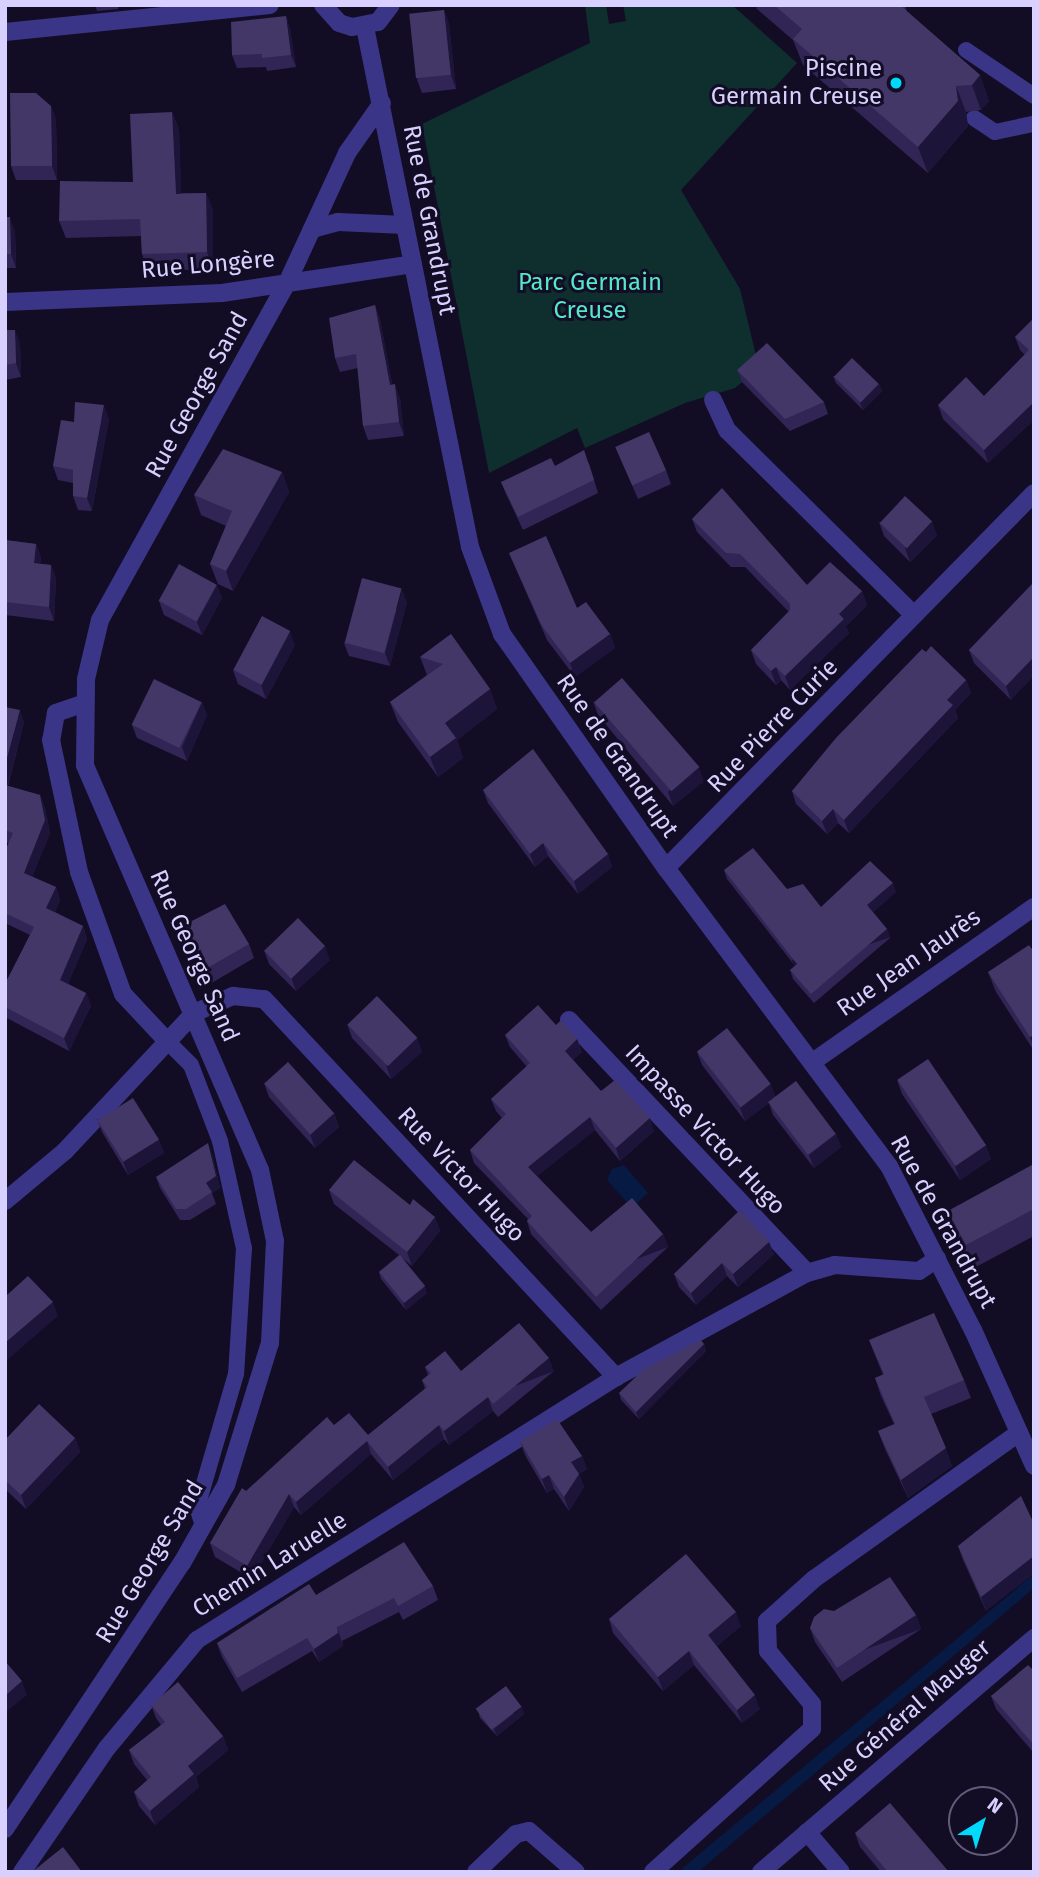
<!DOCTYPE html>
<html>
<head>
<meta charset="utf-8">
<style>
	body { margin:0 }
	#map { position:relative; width:1039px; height:1877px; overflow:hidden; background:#120d25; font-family:"Fira Sans",sans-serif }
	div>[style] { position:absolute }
	.green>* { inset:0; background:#0f2f2f }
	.water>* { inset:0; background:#061a44 }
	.service>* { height:16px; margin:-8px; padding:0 8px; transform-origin:8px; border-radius:8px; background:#3b3587 }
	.minor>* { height:18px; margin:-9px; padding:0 9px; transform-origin:9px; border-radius:9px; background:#3b3587 }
	.wall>* { inset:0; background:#302554 }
	.shaded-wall>* { inset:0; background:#1c1439; transform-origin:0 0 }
	.building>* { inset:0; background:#423766; transform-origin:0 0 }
	.dots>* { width:19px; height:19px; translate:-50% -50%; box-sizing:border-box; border:4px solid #120d25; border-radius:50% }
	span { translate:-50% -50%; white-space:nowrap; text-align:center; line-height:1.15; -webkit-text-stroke:6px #120d25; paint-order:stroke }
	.poi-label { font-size:24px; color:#d8d1ff }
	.right { translate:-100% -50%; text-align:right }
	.street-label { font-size:24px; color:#d8d1ff }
	.park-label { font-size:24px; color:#55e7c9 }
	.frame { position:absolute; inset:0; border:7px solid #d8d1ff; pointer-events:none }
	.north { position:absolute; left:948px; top:1786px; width:70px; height:70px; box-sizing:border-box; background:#120d25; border:2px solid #615b7c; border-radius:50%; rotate:38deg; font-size:19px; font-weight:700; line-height:28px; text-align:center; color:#d8d1ff }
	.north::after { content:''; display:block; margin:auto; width:24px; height:32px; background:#00d8fc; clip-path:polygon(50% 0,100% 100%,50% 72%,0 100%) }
</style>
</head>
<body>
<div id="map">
	<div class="green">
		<div style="clip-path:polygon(585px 5px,606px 5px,609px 24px,626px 21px,623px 5px,732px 5px,797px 63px,681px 190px,740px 289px,759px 368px,735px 388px,685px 403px,585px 448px,577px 428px,489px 473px,422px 124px,590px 43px)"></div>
	</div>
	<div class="water">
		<div style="clip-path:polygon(624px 1165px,648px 1193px,632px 1208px,607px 1180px,612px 1169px)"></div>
		<div style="clip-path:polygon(1034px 1574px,1034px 1588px,698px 1872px,678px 1872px)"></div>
	</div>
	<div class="service">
		<div style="left:966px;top:50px;width:82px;rotate:34.1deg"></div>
		<div style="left:974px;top:118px;width:25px;rotate:34deg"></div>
		<div style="left:995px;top:132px;width:40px;rotate:-12deg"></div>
		<div style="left:166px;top:1040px;width:35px;rotate:45deg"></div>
		<div style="left:191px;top:1065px;width:81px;rotate:69.1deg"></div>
		<div style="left:220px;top:1141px;width:110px;rotate:77.4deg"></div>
		<div style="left:244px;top:1248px;width:126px;rotate:93.6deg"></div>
		<div style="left:236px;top:1374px;width:139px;rotate:106.3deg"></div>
		<div style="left:197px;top:1507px;width:19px;rotate:72deg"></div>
	</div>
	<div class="minor">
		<div style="left:323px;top:5px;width:24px;rotate:48deg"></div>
		<div style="left:339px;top:23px;width:14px;rotate:17deg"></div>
		<div style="left:352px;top:27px;width:26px;rotate:-11deg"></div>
		<div style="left:378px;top:22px;width:21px;rotate:-53deg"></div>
		<div style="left:365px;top:27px;width:530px;rotate:78.58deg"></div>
		<div style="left:470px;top:547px;width:93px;rotate:69.8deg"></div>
		<div style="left:502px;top:634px;width:286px;rotate:55deg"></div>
		<div style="left:666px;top:868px;width:372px;rotate:53.2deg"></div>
		<div style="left:889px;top:1166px;width:184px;rotate:62.9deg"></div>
		<div style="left:973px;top:1330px;width:149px;rotate:65.8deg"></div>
		<div style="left:5px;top:32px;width:266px;rotate:-5.8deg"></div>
		<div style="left:312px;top:229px;width:27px;rotate:-15deg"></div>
		<div style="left:338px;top:222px;width:67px;rotate:2.6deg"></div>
		<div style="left:5px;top:302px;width:217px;rotate:-2.4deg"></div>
		<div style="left:222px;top:293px;width:193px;rotate:-8.6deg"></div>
		<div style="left:713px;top:400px;width:33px;rotate:65deg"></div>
		<div style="left:727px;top:430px;width:263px;rotate:44.7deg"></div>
		<div style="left:85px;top:703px;width:31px;rotate:161deg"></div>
		<div style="left:56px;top:713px;width:27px;rotate:100deg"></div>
		<div style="left:51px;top:740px;width:135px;rotate:78deg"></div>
		<div style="left:79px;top:872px;width:130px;rotate:70.2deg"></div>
		<div style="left:123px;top:994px;width:63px;rotate:46.9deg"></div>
		<div style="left:666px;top:868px;width:525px;rotate:-45.54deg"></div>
		<div style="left:569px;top:1020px;width:347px;rotate:46.7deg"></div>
		<div style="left:814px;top:1061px;width:269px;rotate:-35deg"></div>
		<div style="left:5px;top:1201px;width:78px;rotate:-39.8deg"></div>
		<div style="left:65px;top:1151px;width:189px;rotate:-46.9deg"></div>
		<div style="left:194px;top:1013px;width:43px;rotate:-23.6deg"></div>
		<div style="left:233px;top:996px;width:31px;rotate:6deg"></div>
		<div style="left:264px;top:999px;width:517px;rotate:47.04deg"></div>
		<div style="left:616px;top:1377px;width:217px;rotate:-28.6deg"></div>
		<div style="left:807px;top:1273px;width:29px;rotate:-16deg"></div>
		<div style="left:835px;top:1265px;width:84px;rotate:4.1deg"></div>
		<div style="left:919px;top:1271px;width:22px;rotate:-34deg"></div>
		<div style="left:5px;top:1829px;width:320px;rotate:-56.4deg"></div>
		<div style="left:182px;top:1563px;width:90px;rotate:-60.6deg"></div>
		<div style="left:226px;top:1485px;width:149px;rotate:-72.8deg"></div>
		<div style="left:270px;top:1343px;width:102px;rotate:-87.2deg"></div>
		<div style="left:275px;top:1241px;width:73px;rotate:-101.9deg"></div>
		<div style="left:260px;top:1170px;width:441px;rotate:-113.4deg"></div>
		<div style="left:85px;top:765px;width:86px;rotate:-89.3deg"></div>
		<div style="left:86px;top:679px;width:61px;rotate:-76.7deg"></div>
		<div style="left:100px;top:620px;width:385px;rotate:-61deg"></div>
		<div style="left:287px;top:283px;width:143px;rotate:-65.2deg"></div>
		<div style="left:347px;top:153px;width:61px;rotate:-55deg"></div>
		<div style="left:807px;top:1832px;width:52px;rotate:49.6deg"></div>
		<div style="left:22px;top:1872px;width:150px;rotate:-55.6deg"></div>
		<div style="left:107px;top:1748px;width:141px;rotate:-50.2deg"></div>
		<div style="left:197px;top:1640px;width:495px;rotate:-32.1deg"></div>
		<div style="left:476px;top:1872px;width:55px;rotate:-43.5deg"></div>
		<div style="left:516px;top:1834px;width:13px;rotate:-13deg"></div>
		<div style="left:529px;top:1831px;width:62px;rotate:41.1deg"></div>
		<div style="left:653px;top:1872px;width:214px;rotate:-42deg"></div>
		<div style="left:812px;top:1729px;width:25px;rotate:-90deg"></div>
		<div style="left:812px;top:1704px;width:69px;rotate:-129.7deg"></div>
		<div style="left:768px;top:1651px;width:30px;rotate:-92deg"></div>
		<div style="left:767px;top:1621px;width:63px;rotate:-41.8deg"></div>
		<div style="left:814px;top:1579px;width:252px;rotate:-35.5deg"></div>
		<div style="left:761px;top:1872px;width:360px;rotate:-40.6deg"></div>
	</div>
	<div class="wall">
		<div style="clip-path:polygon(95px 5px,118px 5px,118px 9px,97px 11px)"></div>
		<div style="clip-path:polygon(756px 5px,905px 5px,907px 12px,980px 75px,989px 101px,981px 110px,966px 112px,968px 126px,928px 173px,803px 65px,793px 40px,757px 9px)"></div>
		<div style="clip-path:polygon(444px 10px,449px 24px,456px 89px,422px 93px,417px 80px)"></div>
		<div style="clip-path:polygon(286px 16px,290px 29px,296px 67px,267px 71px,266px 67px,237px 68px,232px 55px)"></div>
		<div style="clip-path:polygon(51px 106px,56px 120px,57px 180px,16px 180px,11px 166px)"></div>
		<div style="clip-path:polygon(172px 112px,179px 129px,181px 193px,206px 193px,213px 210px,213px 269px,148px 271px,142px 254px,141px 236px,66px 238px,59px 221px,133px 182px)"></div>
		<div style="clip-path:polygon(5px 217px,15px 231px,16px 268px,5px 268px)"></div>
		<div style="clip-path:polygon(375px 305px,380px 319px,392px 384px,400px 398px,404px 436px,368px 440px,363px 426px,358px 368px,340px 372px,335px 358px)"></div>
		<div style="clip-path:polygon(1034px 318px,1034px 420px,988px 463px,943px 419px,938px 405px,984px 396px,1025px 355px,1020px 350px,1015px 337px)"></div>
		<div style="clip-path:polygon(5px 330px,20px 343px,21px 377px,5px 380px)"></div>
		<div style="clip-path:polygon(737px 370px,824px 402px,828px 414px,790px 431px,742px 382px)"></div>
		<div style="clip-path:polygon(833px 376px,879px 384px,882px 391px,863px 410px,836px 383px)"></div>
		<div style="clip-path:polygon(109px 419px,92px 511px,78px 510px,73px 496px,73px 483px,58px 480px,53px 466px,74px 422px)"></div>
		<div style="clip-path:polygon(616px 448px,666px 470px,671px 484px,638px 499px)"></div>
		<div style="clip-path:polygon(589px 463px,598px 493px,523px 530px,506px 494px,501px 482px,555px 466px)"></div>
		<div style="clip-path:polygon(282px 472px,289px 492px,233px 591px,218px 584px,210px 564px,226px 526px,201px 515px,194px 495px)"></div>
		<div style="clip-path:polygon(692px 519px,807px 585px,862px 591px,867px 605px,846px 626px,849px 633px,790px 690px,781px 680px,776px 685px,756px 664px,751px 650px,789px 612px,745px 567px,731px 567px,697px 532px)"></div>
		<div style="clip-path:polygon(879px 522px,937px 535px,910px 562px,884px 536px)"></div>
		<div style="clip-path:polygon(5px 540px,36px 544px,41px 558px,40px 564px,51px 565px,56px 579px,54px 621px,5px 615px)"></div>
		<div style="clip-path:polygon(509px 553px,610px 634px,615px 648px,575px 677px,547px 640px)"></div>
		<div style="clip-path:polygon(1034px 582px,1011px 700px,974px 663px,969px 650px)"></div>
		<div style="clip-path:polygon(217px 585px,222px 598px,202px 635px,164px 615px,159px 601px)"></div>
		<div style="clip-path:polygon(407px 602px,390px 666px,349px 656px,344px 643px)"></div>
		<div style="clip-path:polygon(451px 634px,490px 689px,497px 709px,457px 740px,463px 758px,438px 777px,398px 722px,390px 702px,427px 675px,420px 657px)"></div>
		<div style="clip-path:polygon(295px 645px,266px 699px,238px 684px,233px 670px)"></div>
		<div style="clip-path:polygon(926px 652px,966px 680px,971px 693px,955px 710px,958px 718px,849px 833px,838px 823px,827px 834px,796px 804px,792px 791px)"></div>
		<div style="clip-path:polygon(593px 701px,704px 781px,673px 806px,598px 715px)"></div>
		<div style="clip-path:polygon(202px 702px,207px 715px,187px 761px,137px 738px,132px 725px)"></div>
		<div style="clip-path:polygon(5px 707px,24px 722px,8px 786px,40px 795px,45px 808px,50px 833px,32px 877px,56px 887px,60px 900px,55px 912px,83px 926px,87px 939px,68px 984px,86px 993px,91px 1006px,69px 1051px,5px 1017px,5px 984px,30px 935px,5px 923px,5px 851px,9px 843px,5px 842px)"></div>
		<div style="clip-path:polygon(483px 790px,608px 854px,612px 867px,578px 894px,548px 856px,535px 867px,488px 803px)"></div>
		<div style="clip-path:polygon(724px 870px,787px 889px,821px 907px,896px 892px,873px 912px,887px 929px,890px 938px,814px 1003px,793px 979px,790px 970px,795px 966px,727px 879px)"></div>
		<div style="clip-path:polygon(184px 925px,249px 944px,254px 958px,210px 984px,189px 939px)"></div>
		<div style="clip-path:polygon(264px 950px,330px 960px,296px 991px,269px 964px)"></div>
		<div style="clip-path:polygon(1034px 952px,1034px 1051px,996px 992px,988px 972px)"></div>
		<div style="clip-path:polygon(347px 1024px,417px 1038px,422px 1052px,391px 1079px,352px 1038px)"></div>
		<div style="clip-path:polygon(556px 1025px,577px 1039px,582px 1052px,573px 1060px,601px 1091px,654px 1131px,620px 1161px,595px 1130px,537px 1176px,591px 1232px,663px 1234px,668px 1247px,601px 1310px,531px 1234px,527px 1221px,528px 1219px,474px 1163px,470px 1150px,502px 1118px,496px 1111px,491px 1099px,527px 1067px,510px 1047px,505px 1035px)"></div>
		<div style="clip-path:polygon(697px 1052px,775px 1096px,836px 1134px,841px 1147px,814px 1168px,773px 1115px,769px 1103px,745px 1121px,702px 1065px)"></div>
		<div style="clip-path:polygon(897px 1080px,991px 1159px,960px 1180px,902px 1094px)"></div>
		<div style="clip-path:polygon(264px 1083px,334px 1113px,339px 1127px,315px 1148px,269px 1097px)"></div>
		<div style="clip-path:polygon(97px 1119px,159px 1140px,164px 1153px,128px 1175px,102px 1132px)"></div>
		<div style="clip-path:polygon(212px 1154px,220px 1188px,212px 1193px,216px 1204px,190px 1220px,180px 1220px,160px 1188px,156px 1177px)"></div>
		<div style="clip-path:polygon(1034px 1164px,1034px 1236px,974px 1268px,956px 1234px,948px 1211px)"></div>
		<div style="clip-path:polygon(329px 1190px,410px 1205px,435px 1217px,440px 1231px,412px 1266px,401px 1257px,427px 1293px,406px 1310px,381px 1279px,379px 1272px,399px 1255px,334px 1204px)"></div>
		<div style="clip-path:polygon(740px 1210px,774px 1254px,738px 1287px,727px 1276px,696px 1305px,679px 1287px,674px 1274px)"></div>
		<div style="clip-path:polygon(869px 1340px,964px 1380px,971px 1398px,931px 1414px,952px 1466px,908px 1498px,885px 1449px,878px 1431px,894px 1424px,881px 1396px,875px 1378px,883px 1375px)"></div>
		<div style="clip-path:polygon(704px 1344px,706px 1351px,639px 1419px,621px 1400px,619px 1393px)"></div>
		<div style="clip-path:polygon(425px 1367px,461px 1371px,554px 1371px,498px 1417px,493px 1411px,449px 1445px,444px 1439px,393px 1480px,371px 1454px,301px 1515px,294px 1507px,252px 1579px,215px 1557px,210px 1543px,246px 1491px,334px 1425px,368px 1435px,425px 1389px,422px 1380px,428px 1375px)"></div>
		<div style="clip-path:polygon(75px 1438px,80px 1452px,26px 1509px,5px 1489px,5px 1440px)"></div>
		<div style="clip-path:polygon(520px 1441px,582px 1456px,587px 1469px,579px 1474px,584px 1487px,569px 1511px,554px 1489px,547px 1493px,525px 1455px)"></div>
		<div style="clip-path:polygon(1021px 1496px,986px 1611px,963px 1560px,958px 1546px)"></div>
		<div style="clip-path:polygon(433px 1586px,438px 1600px,403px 1620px,399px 1612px,342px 1641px,343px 1646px,319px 1662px,312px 1651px,242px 1692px,222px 1657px,217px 1643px,316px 1595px)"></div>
		<div style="clip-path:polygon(834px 1611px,916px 1615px,921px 1629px,842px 1682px,815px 1642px,810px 1628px)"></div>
		<div style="clip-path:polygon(609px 1619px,741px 1626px,717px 1646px,760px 1709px,742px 1723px,694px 1665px,663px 1691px,613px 1633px)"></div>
		<div style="clip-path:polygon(1034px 1671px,1034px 1753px,996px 1709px,991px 1696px)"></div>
		<div style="clip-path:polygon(151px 1705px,223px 1736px,228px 1750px,196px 1777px,199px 1787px,155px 1825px,139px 1806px,134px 1792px,147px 1780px,134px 1764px,129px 1750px,161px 1725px,156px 1718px)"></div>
		<div style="clip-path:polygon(478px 1711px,524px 1714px,497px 1736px,480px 1718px)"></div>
		<div style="clip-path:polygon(855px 1833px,949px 1872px,881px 1872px,860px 1847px)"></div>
	</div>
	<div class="shaded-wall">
		<div style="clip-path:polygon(444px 10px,449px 24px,456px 89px,451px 75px)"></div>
		<div style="clip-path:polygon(286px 16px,290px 29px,296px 67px,291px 55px)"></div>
		<div style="clip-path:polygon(980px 75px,989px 101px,981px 110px,972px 85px)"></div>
		<div style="clip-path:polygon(956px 86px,966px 112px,968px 126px,928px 173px,918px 147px)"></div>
		<div style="clip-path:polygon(51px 106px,56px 120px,57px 180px,52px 166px)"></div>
		<div style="clip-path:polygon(172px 112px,179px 129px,182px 211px,176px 194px)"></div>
		<div style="clip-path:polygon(206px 193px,213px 210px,213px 269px,207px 252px)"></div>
		<div style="clip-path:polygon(10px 217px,15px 231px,16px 268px,11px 254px)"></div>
		<div style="clip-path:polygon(375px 305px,380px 319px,395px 399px,390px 385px)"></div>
		<div style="clip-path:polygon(15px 330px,20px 343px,21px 377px,16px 363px)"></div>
		<div style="clip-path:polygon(395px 384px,400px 398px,404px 436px,399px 422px)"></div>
		<div style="clip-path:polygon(879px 384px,882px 391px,863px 410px,860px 403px)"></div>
		<div style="clip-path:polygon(1034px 402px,1034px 420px,988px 463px,984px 450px)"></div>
		<div style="clip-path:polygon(104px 405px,109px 419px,92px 511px,87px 498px)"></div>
		<div style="clip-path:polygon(282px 472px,289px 492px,233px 591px,226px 571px)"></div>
		<div style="clip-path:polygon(932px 521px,937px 535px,910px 562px,905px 548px)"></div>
		<div style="clip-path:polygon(36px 544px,41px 558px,39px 577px,34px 563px)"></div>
		<div style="clip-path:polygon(51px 565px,56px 579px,54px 621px,49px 607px)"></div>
		<div style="clip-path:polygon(217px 585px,222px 598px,202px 635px,197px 622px)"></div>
		<div style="clip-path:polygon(402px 589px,407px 602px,390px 666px,385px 653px)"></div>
		<div style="clip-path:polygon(862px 591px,867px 605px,846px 626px,849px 633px,790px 690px,785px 676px,839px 614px)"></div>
		<div style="clip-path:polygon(290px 631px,295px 645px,266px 699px,261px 685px)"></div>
		<div style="clip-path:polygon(610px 634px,615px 648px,575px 677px,570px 663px)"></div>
		<div style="clip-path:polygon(1034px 657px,1034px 676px,1011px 700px,1006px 686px)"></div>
		<div style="clip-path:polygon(776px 667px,781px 680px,776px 685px,771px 671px)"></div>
		<div style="clip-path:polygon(966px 680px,971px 693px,955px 710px,958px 718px,849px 833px,844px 820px,947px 700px)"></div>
		<div style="clip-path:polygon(490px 689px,497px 709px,457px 740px,463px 758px,438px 777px,430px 757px,445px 723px)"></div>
		<div style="clip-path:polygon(202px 702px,207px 715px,187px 761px,182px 747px)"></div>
		<div style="clip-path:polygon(20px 710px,24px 722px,5px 795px,5px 765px)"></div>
		<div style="clip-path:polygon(699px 767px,704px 781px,673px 806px,668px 792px)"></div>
		<div style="clip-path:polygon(40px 795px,45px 808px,50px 833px,29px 886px,24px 873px)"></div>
		<div style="clip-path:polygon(833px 809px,838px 823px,827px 834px,822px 821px)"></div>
		<div style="clip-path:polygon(543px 843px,548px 856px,535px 867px,530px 854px)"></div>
		<div style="clip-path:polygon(608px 854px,612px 867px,578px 894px,574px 881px)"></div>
		<div style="clip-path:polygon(893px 883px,896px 892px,871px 914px,867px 905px)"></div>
		<div style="clip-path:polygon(56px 887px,60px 900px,51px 921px,46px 908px)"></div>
		<div style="clip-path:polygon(83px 926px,87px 939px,65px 993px,60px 980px)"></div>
		<div style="left:887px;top:929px;width:9px;height:100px;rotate:72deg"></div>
		<div style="clip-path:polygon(325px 946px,330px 960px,296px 991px,291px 977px)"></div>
		<div style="clip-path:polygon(86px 993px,91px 1006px,69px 1051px,64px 1038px)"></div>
		<div style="clip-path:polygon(1034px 1035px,1034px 1047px,1030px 1037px)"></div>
		<div style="clip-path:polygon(417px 1038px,422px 1052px,391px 1079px,386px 1065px)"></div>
		<div style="clip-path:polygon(577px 1039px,582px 1052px,569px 1064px,565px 1051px)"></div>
		<div style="clip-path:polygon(771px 1084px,776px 1098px,745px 1121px,740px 1108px)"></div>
		<div style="clip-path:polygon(334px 1113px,339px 1127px,315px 1148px,310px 1134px)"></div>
		<div style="clip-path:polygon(590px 1117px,595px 1130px,533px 1179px,528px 1167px)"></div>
		<div style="clip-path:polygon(650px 1118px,654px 1131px,620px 1161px,616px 1148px)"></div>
		<div style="clip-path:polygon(836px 1134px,841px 1147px,814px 1168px,809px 1155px)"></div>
		<div style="clip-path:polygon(159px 1140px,164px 1153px,128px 1175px,123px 1161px)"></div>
		<div style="clip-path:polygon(208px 1143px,212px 1154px,220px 1188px,212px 1193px,206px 1183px)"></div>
		<div style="clip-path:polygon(986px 1145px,991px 1159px,960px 1180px,955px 1166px)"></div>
		<div style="clip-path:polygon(435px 1217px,440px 1231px,412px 1266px,407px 1252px)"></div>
		<div style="left:663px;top:1234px;width:14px;height:92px;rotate:69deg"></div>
		<div style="clip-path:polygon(769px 1242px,774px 1254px,738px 1287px,733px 1274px)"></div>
		<div style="clip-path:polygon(722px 1263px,727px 1276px,696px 1305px,691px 1293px)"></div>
		<div style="clip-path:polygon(425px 1286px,427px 1293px,406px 1310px,403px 1303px)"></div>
		<div style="clip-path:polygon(53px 1302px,58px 1316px,5px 1362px,5px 1343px)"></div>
		<div style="clip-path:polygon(704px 1344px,706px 1351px,639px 1419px,636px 1412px)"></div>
		<div style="left:549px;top:1358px;width:14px;height:72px;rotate:69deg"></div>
		<div style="clip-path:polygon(488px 1397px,493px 1411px,449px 1445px,444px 1431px)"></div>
		<div style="clip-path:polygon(439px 1425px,444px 1439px,393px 1480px,388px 1467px)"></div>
		<div style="clip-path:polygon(75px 1438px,80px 1452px,26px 1509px,21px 1495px)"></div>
		<div style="clip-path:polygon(367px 1441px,371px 1454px,301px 1515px,296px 1502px)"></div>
		<div style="clip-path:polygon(946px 1448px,952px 1466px,908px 1498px,901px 1480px)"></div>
		<div style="clip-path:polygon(582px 1456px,587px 1469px,576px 1476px,571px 1462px)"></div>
		<div style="clip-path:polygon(579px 1474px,584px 1487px,569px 1511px,564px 1497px)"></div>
		<div style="clip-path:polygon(549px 1475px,554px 1489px,547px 1493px,542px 1479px)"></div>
		<div style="clip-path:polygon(289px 1494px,294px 1507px,252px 1579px,247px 1566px)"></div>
		<div style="clip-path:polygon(1034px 1556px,1034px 1574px,986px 1611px,981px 1597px)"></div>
		<div style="clip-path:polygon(736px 1612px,741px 1626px,713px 1649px,708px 1635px)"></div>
		<div style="left:916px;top:1615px;width:15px;height:95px;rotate:70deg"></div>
		<div style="clip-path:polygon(337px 1627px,343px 1646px,319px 1662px,314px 1649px)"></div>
		<div style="clip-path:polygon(689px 1651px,694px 1665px,663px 1691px,658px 1677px)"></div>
		<div style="clip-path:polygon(22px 1681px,27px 1695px,5px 1713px,5px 1696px)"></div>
		<div style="clip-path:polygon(755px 1695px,760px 1709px,742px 1723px,737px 1710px)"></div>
		<div style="clip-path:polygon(522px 1707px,524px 1714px,497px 1736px,494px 1729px)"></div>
		<div style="clip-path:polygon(223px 1736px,228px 1750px,196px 1777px,199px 1787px,155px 1825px,150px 1811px,188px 1766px)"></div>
	</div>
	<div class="building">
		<div style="clip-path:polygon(774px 5px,900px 5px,980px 75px,972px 85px,956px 86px,958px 101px,918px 147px,793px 39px,802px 29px)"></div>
		<div style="left:444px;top:10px;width:65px;height:35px;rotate:84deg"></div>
		<div style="clip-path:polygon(286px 16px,291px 55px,262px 58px,262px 54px,232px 55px,231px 22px)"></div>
		<div style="clip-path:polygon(10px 93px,36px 93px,51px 106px,52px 166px,11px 166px)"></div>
		<div style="clip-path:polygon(172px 112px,176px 194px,206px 193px,207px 252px,142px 254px,140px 219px,59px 221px,60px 181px,133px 182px,130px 114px)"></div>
		<div style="clip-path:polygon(5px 217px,10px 217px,11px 254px,5px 254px)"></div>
		<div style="clip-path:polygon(375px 305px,390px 385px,395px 384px,399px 422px,363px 426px,356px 354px,335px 358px,329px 318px)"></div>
		<div style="clip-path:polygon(1034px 318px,1034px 402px,984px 450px,938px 405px,966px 377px,984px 396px,1029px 350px,1015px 337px)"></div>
		<div style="clip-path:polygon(5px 330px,15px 330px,16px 363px,5px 365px)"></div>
		<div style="clip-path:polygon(767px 343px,824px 402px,785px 419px,737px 370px)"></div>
		<div style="left:852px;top:358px;width:37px;height:26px;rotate:44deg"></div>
		<div style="clip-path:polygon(75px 402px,104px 405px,87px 498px,73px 496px,73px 470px,53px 466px,61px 420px,74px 422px)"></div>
		<div style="left:649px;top:432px;width:42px;height:37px;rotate:66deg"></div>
		<div style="clip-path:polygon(223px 449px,282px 472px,226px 571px,210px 564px,232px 511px,194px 495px)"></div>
		<div style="clip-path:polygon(584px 450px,594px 480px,518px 517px,501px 482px,551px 458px,555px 466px)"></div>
		<div style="clip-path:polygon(722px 488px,807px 585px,830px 562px,862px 591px,839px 614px,844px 619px,785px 676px,776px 667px,771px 671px,751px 650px,790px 610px,790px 604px,740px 554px,726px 553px,692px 519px)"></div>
		<div style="left:905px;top:496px;width:37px;height:37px;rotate:43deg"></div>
		<div style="clip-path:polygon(546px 536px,577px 608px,586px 602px,610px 634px,570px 663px,542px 626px,509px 553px)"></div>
		<div style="clip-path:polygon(5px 540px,36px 544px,34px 563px,51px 565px,49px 607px,5px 602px)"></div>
		<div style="left:179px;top:564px;width:43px;height:42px;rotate:29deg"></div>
		<div style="left:362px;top:578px;width:41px;height:67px;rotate:15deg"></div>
		<div style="clip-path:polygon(1034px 582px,1034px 657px,1006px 686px,969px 650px)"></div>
		<div style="left:262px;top:616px;width:32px;height:61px;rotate:28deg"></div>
		<div style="clip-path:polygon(451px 634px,490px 689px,445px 723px,456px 738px,430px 757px,390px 702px,443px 664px,420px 657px)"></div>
		<div style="clip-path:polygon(931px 646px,966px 680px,947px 700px,953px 705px,844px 820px,833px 809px,822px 821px,792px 791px,836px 738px,922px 649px,926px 652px)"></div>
		<div style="left:622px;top:678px;width:118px;height:37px;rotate:49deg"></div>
		<div style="left:154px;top:679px;width:53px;height:51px;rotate:26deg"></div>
		<div style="clip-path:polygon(5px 707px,20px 710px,5px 765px)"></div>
		<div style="clip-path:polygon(533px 749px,608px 854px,574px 881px,543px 843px,530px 854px,483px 790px)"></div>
		<div style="clip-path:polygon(5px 785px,40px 795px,45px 820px,24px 873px,56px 887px,46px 908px,83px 926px,60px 980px,86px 993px,64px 1038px,5px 1007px,5px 984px,34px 927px,5px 913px,5px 851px,13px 833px,5px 830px)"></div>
		<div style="clip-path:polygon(753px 848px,787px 889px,803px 884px,821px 907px,870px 861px,893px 883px,867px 905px,887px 929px,811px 994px,790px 970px,797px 964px,724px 870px)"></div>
		<div style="clip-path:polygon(225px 904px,249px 944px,204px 970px,184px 925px)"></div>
		<div style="left:298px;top:918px;width:39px;height:47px;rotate:46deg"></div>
		<div style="clip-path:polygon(1029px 945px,1034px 952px,1034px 1035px,1030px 1037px,988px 972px)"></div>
		<div style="left:377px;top:996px;width:58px;height:41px;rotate:46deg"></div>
		<div style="clip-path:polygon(538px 1005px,556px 1025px,561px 1020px,577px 1039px,565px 1051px,601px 1091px,615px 1080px,650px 1118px,616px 1148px,590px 1117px,528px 1167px,591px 1232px,632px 1198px,663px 1234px,596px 1297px,527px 1221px,532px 1216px,470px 1150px,506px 1114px,491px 1099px,530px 1063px,505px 1035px)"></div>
		<div style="left:727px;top:1028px;width:71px;height:38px;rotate:52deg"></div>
		<div style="left:928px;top:1059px;width:104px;height:37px;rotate:56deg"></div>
		<div style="left:288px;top:1062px;width:69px;height:32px;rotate:48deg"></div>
		<div style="left:796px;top:1081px;width:66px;height:35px;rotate:53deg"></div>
		<div style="left:133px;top:1098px;width:49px;height:42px;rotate:58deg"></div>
		<div style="clip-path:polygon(208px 1143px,216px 1176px,206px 1183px,212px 1192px,186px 1209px,176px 1209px,156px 1177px)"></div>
		<div style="clip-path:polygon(354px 1160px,410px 1205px,413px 1199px,435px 1217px,407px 1252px,329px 1190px)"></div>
		<div style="clip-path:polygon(1034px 1164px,1034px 1209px,966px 1245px,948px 1211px)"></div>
		<div style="clip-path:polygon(740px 1210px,769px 1242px,733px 1274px,722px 1263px,691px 1293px,674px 1274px)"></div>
		<div style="left:400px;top:1255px;width:40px;height:27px;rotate:51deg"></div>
		<div style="clip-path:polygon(28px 1276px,53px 1302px,5px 1343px,5px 1294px,7px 1295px)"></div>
		<div style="clip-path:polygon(934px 1313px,964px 1380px,924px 1397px,946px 1448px,901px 1480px,878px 1431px,895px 1424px,875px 1378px,884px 1374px,869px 1340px)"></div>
		<div style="clip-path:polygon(519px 1323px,549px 1358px,493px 1404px,488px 1397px,444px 1431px,439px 1425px,388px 1467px,367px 1441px,296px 1502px,289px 1494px,247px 1566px,210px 1543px,242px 1488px,246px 1491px,327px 1417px,334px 1425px,349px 1413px,368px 1435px,427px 1387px,422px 1380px,431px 1373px,425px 1367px,445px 1351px,461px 1371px)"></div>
		<div style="clip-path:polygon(701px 1340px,704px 1344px,636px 1412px,619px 1393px,644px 1369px)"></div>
		<div style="clip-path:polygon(39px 1404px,75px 1438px,21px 1495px,5px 1480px,5px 1440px)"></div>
		<div style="clip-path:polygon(557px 1419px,582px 1456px,571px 1462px,579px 1474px,564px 1497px,549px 1475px,542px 1479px,520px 1441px)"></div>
		<div style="clip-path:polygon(1021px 1496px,1034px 1524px,1034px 1556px,981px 1597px,958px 1546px)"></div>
		<div style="clip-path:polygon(404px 1542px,433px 1586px,398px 1606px,394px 1598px,337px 1627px,338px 1633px,314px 1649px,307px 1638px,237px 1678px,217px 1643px,309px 1584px,316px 1595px)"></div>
		<div style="clip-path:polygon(686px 1554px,736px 1612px,708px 1635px,755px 1695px,737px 1710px,689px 1651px,658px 1677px,609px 1619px)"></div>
		<div style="clip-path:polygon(890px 1577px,916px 1615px,837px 1668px,810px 1628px,814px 1617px,824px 1609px,834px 1611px)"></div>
		<div style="clip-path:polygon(5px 1661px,22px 1681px,5px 1696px)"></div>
		<div style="clip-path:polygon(1028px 1665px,1034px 1671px,1034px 1745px,991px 1696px)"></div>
		<div style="clip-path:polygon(178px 1682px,223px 1736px,188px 1766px,194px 1774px,150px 1811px,134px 1792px,151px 1777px,129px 1750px,165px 1722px,151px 1705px)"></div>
		<div style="left:506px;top:1686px;width:26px;height:38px;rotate:53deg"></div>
		<div style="clip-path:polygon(890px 1803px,949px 1872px,888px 1872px,855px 1833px)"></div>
		<div style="clip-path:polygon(63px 1847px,82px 1872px,32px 1872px)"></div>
	</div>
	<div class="dots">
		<div style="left:896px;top:83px;background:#00d8fc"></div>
	</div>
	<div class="poi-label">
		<span class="right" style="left:882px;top:83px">Piscine<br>Germain Creuse</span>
	</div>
	<div class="street-label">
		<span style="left:429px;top:220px;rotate:79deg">Rue de Grandrupt</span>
		<span style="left:208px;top:265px;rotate:-5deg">Rue Longère</span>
		<span style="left:197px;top:395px;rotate:-61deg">Rue George Sand</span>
		<span style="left:773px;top:726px;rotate:-46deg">Rue Pierre Curie</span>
		<span style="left:617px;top:756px;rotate:55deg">Rue de Grandrupt</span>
		<span style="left:194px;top:956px;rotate:66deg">Rue George Sand</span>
		<span style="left:909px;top:963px;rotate:-35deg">Rue Jean Jaurès</span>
		<span style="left:705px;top:1130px;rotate:47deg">Impasse Victor Hugo</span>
		<span style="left:461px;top:1175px;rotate:47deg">Rue Victor Hugo</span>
		<span style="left:943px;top:1222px;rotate:61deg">Rue de Grandrupt</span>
		<span style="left:150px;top:1562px;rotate:-59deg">Rue George Sand</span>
		<span style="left:270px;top:1565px;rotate:-32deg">Chemin Laruelle</span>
		<span style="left:905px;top:1716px;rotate:-41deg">Rue Général Mauger</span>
	</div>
	<div class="park-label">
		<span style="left:590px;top:297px">Parc Germain<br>Creuse</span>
	</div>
	<div class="frame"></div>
	<div class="north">N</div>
</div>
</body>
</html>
